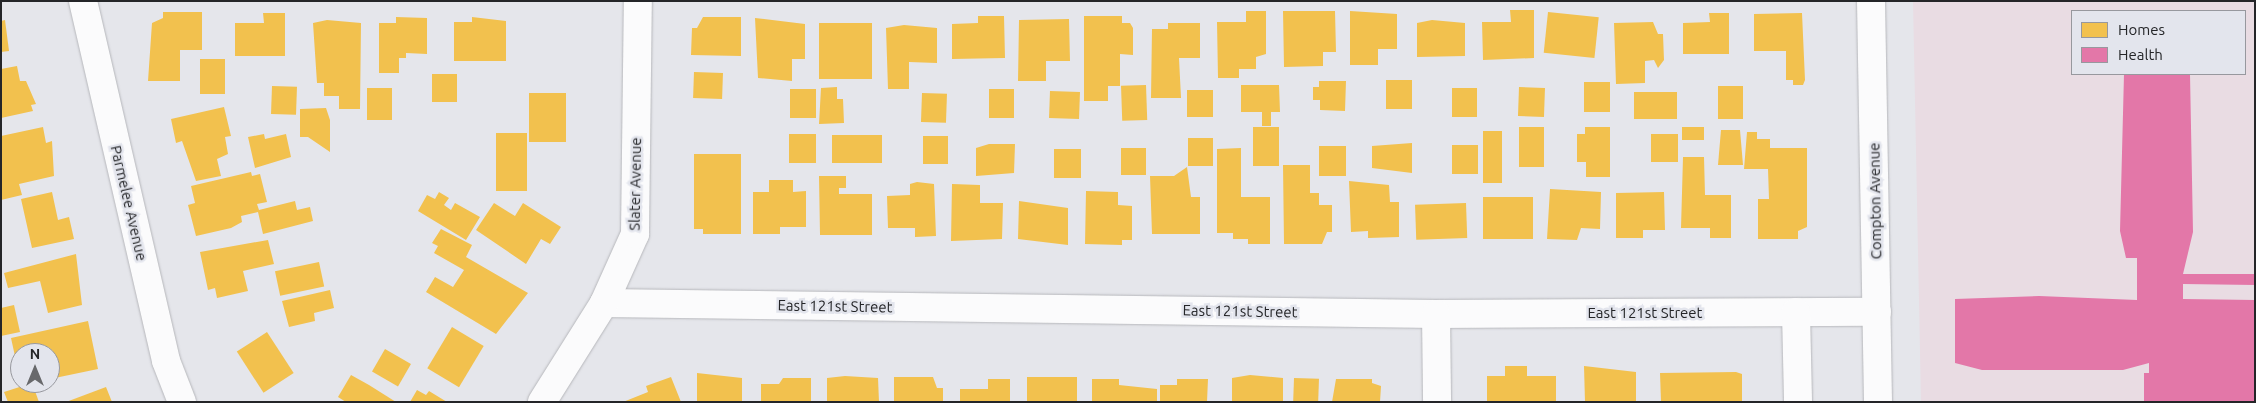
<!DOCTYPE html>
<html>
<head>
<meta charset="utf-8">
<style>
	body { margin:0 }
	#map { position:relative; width:2256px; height:403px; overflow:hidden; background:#e5e6eb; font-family:Ubuntu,sans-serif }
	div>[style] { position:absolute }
	.medical>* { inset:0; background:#e9dce3 }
	.homes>* { inset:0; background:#f2c14e; transform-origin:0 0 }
	.health>* { inset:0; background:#e377a8 }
	.roads { filter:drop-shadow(0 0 1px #b6b7bb) drop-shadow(0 0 1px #b6b7bb) }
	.street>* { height:28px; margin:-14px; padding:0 14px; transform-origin:14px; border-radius:14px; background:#fbfbfc }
	.secondary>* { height:28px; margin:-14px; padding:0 14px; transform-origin:14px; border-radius:14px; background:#fbfbfc }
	span { translate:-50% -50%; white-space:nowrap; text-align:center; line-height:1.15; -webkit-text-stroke:5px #e3e5ed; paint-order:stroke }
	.street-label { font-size:15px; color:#242528 }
	.frame { position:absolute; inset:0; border:2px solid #242528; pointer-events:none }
	.legend { position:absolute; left:2071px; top:10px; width:175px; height:65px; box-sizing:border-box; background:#e3e5ed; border:1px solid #97989e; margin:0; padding:6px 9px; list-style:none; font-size:15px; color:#242528 }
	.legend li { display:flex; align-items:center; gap:10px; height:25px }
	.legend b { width:25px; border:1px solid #97989e }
	.north { position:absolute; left:10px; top:343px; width:50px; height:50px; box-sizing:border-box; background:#e3e5ed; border:1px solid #97989e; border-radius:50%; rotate:0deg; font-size:14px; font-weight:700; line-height:20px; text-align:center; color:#242528 }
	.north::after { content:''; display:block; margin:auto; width:18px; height:22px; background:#68696c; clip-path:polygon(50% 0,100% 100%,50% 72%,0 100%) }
</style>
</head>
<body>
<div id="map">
	<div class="medical">
		<div style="clip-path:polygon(evenodd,1913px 1px,2255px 1px,2255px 402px,1921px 402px,1913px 1px,2072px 11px,2245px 11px,2245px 74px,2072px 74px,2072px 11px)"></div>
	</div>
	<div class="homes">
		<div style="clip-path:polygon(1510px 10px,1534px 10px,1534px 58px,1483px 60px,1482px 22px,1511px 22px)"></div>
		<div style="clip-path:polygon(1246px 11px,1266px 11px,1266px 54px,1256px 57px,1256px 69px,1239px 69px,1239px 78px,1218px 78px,1217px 22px,1246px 22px)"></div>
		<div style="clip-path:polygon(1283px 11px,1335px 11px,1336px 52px,1323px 52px,1323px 66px,1284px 67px)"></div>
		<div style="clip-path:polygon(1350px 11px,1397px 14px,1397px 49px,1378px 49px,1378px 65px,1350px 65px)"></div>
		<div style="clip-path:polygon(163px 12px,202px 12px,202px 50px,180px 50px,180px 81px,148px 81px,152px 23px,163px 18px)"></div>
		<div style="left:1548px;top:12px;width:51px;height:41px;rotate:6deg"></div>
		<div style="clip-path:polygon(263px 13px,285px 13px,285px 56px,235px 56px,235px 23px,264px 23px)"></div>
		<div style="clip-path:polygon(1709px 13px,1729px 13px,1729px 54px,1683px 54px,1683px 23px,1710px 22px)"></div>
		<div style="clip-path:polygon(1802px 13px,1805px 80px,1803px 85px,1793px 85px,1793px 80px,1786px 80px,1786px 51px,1754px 51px,1754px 14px)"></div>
		<div style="clip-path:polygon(978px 16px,1004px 16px,1005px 58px,952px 59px,952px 24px,978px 23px)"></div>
		<div style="clip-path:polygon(1084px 16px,1122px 16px,1122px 23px,1130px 23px,1133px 28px,1133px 55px,1120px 54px,1120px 86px,1108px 86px,1108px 101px,1084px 101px)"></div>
		<div style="clip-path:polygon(396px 17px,427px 18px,427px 54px,406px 53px,406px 58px,399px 58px,399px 73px,379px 73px,379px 23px,396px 23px)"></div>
		<div style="clip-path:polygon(472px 17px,506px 21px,506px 61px,454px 61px,454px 22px,472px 22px)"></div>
		<div style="clip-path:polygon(703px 17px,741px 17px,741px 56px,691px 55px,692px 28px,697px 28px)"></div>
		<div style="clip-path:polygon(755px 18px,805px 24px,805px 59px,792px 59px,792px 81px,758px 78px)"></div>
		<div style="clip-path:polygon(1069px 19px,1070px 61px,1046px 61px,1046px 81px,1018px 81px,1019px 20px)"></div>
		<div style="clip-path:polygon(5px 20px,9px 51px,1px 52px,1px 21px)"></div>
		<div style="clip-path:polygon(327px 20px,361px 23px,360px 109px,339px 109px,339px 96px,324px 96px,324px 83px,317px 83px,313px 23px)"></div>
		<div style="clip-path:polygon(1432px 20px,1465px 23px,1465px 56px,1417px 57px,1417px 23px)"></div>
		<div style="clip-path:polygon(1653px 22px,1658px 34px,1663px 34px,1664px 60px,1658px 68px,1654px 60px,1645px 61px,1645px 83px,1616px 84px,1614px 23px)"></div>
		<div style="left:819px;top:23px;width:53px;height:56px"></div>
		<div style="clip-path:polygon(1168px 23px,1200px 23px,1200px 58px,1179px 58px,1181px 98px,1151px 98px,1152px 29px,1168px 29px)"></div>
		<div style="clip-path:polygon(904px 25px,937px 28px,937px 63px,909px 62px,909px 89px,888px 89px,886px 28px)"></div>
		<div style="left:200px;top:59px;width:25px;height:35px"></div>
		<div style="clip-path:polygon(17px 66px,20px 81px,26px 81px,36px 104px,31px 105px,33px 111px,1px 118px,1px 69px)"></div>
		<div style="left:694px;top:72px;width:29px;height:26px;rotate:2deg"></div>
		<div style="left:432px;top:74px;width:25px;height:28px"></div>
		<div style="left:1386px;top:80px;width:26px;height:29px"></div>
		<div style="clip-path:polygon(1319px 81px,1346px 81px,1345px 111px,1320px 110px,1320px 100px,1313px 100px,1313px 87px,1319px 87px)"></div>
		<div style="left:1584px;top:82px;width:26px;height:30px"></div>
		<div style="left:1146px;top:85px;width:35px;height:25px;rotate:88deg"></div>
		<div style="clip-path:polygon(1241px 85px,1279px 85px,1280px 112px,1271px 112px,1271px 126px,1262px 126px,1262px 112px,1241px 112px)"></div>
		<div style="left:272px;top:86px;width:25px;height:28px;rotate:2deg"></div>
		<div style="left:1718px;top:86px;width:25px;height:33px"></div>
		<div style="clip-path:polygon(837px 87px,837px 99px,843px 99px,844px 123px,819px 124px,821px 88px)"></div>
		<div style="left:1519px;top:87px;width:26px;height:29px;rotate:2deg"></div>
		<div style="left:392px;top:88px;width:32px;height:25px;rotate:90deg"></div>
		<div style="left:1452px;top:88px;width:25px;height:29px"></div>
		<div style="left:790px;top:89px;width:26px;height:29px"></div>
		<div style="left:989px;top:89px;width:25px;height:29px"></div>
		<div style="left:1187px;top:90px;width:26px;height:27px"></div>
		<div style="left:1050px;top:91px;width:30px;height:27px;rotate:2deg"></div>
		<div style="left:1634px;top:92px;width:43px;height:27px"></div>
		<div style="left:529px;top:93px;width:37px;height:49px"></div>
		<div style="left:922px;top:93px;width:25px;height:29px;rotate:2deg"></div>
		<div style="clip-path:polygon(224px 107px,231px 136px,225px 137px,228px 154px,217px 159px,221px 176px,196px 181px,182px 141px,176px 143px,171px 119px)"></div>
		<div style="clip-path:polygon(326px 108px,330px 120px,330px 152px,308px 137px,300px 137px,300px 109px)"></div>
		<div style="clip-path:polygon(43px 127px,46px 143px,52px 141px,54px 176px,19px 184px,22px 195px,1px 200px,1px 136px)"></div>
		<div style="left:1253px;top:127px;width:26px;height:39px"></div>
		<div style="left:1519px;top:127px;width:25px;height:40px"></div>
		<div style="clip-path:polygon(1585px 127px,1610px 127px,1610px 177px,1586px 177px,1586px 162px,1577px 162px,1577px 134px,1585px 134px)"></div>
		<div style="left:1682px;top:127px;width:22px;height:13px"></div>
		<div style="clip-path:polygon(1721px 130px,1740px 130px,1743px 165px,1718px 165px)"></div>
		<div style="left:1483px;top:131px;width:19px;height:52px"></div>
		<div style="clip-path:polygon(1747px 132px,1757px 132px,1757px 139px,1770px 139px,1770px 148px,1807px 148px,1807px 227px,1798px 231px,1798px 239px,1758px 239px,1758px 199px,1769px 199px,1768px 169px,1744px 169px)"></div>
		<div style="left:496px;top:133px;width:31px;height:58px"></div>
		<div style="clip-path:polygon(264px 134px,265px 139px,286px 134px,291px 157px,255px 168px,248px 137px)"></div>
		<div style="left:789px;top:134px;width:27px;height:29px"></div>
		<div style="left:1651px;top:134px;width:27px;height:28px"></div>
		<div style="left:882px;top:135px;width:28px;height:50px;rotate:90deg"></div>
		<div style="left:923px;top:136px;width:25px;height:28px"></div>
		<div style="left:1188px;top:138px;width:25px;height:28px"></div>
		<div style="clip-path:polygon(1412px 143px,1412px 173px,1372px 168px,1372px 146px)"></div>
		<div style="clip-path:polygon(989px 144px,1015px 144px,1014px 173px,976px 176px,976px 148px)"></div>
		<div style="left:1452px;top:145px;width:26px;height:29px"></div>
		<div style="left:1319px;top:146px;width:27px;height:30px"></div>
		<div style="left:1121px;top:148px;width:25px;height:27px"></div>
		<div style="clip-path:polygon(1241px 148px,1241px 197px,1270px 197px,1270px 244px,1248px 244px,1248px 239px,1233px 239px,1233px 233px,1217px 233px,1217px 149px)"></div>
		<div style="left:1054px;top:149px;width:27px;height:29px"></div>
		<div style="clip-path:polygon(694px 154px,741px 154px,741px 234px,703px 234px,703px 229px,694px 229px)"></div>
		<div style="clip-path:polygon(1683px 157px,1704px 157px,1705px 195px,1731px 195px,1731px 238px,1710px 238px,1710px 228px,1681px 228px)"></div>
		<div style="clip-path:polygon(1283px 165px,1310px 165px,1310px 193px,1319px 193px,1319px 205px,1332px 205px,1332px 232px,1327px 232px,1322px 244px,1284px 244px)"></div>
		<div style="clip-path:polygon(1187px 167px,1191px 197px,1200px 197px,1200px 234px,1152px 234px,1150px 176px,1174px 176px)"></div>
		<div style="clip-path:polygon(251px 172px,252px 176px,260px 174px,267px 202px,257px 204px,259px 210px,295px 201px,297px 210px,310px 207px,313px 221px,263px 234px,258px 212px,241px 216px,242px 222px,231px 228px,196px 236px,188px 205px,195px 203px,191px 186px)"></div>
		<div style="clip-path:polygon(819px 176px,846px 176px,846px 188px,839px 188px,839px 194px,872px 194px,872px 235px,820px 235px)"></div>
		<div style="clip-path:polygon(769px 180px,793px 180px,793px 192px,806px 191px,806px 227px,780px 227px,780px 234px,753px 234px,753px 192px,769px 192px)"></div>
		<div style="clip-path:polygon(1349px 181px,1389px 185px,1390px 202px,1399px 202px,1399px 237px,1368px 238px,1368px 231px,1351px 232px)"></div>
		<div style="clip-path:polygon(917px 182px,934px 184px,936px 236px,915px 237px,915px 228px,888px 228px,887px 196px,910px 195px,910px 184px)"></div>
		<div style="clip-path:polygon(952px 184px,980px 185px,980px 203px,1003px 203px,1002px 239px,951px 241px)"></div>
		<div style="clip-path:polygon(1550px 189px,1601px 192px,1600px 229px,1581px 228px,1577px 240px,1547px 239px)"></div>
		<div style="clip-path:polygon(1086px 191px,1118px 192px,1118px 205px,1132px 206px,1132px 240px,1122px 240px,1122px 245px,1085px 244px)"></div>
		<div style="clip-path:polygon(52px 192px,58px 220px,69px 217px,74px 239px,32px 248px,21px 199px)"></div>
		<div style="clip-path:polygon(439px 192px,449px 198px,444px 205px,451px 210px,455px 203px,480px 217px,466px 240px,418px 211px,427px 195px,435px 199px)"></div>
		<div style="clip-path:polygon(1664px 192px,1665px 230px,1643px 230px,1643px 238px,1616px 238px,1616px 193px)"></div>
		<div style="left:1533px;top:197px;width:42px;height:50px;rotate:90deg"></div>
		<div style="clip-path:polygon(1019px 201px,1068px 208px,1068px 245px,1018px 239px)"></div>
		<div style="clip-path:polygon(494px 203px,515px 216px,523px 203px,561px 227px,550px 244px,541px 239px,526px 264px,476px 230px)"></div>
		<div style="left:1466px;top:203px;width:35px;height:51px;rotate:88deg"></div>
		<div style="clip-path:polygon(441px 229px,472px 245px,466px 257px,528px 293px,496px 334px,426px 292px,435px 277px,453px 287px,464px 270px,434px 253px,438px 246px,432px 243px)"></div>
		<div style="clip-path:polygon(268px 240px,274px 264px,243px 271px,248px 291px,217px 298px,215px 288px,208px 290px,200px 252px)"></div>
		<div style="clip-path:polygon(76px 254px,82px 305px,48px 313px,40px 281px,8px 288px,4px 273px)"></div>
		<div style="left:319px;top:262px;width:25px;height:45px;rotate:78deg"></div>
		<div style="clip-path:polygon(330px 290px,334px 308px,314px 313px,315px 321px,289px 327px,282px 301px)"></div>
		<div style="clip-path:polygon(14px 305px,20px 332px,1px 336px,1px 308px)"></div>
		<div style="clip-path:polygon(88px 321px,98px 369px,50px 379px,50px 353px,20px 353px,18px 370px,11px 338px)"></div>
		<div style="left:452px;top:327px;width:37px;height:48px;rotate:31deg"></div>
		<div style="left:267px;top:332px;width:49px;height:36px;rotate:57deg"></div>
		<div style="left:385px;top:349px;width:30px;height:26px;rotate:30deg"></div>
		<div style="clip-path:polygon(1505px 366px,1527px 366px,1527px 376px,1556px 376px,1556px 402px,1487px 402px,1487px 376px,1505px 376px)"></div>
		<div style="clip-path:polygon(1584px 366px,1636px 372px,1636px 402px,1585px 402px)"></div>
		<div style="clip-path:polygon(1736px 372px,1742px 374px,1742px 402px,1661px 402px,1660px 373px)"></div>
		<div style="clip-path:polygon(697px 373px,742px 378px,742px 402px,697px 402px)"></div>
		<div style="clip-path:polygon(351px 375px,369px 385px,396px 402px,346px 402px,338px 397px)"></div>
		<div style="clip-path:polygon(1250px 375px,1283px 378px,1283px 402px,1232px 402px,1232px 378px)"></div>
		<div style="clip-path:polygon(845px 376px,878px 378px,879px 402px,827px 402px,827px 378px)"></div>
		<div style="clip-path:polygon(671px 377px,681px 402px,623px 402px,648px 392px,646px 386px)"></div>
		<div style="clip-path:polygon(894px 377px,933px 377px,937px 388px,943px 388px,943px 402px,894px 402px)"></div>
		<div style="left:1027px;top:377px;width:50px;height:25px"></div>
		<div style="clip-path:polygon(783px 378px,811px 378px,811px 402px,761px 402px,761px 384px,779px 384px)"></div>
		<div style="left:1294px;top:378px;width:25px;height:24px;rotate:2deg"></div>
		<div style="clip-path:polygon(988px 379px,1010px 379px,1010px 402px,960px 402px,960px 389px,988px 389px)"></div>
		<div style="clip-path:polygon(1092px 379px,1119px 379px,1119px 385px,1157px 389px,1157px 402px,1092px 402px)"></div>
		<div style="clip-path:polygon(1177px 379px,1208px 379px,1207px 402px,1160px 402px,1160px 385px,1177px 385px)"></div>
		<div style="clip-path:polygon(1336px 379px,1372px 379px,1372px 383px,1381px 386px,1380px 402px,1332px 402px)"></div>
		<div style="clip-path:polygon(32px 383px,39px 402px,8px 402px,4px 392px)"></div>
		<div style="clip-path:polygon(106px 387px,112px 402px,66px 402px)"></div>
		<div style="clip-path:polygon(417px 390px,426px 395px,429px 391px,447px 402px,410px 402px)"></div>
	</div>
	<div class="health">
		<div style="clip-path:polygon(2124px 74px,2190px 74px,2193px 232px,2183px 274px,2255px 274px,2255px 285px,2183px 284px,2183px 299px,2255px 300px,2255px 402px,2144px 402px,2144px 373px,2149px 373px,2149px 363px,2123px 370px,1982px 370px,1955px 363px,1955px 299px,2039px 296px,2137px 300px,2137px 258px,2126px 258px,2120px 231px)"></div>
	</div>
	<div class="roads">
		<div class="street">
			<div style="left:83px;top:1px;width:369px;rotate:77deg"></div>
			<div style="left:166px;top:361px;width:44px;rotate:68.7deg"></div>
			<div style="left:604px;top:303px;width:832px;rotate:0.76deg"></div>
			<div style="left:1436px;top:314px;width:441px;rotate:-0.3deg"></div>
			<div style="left:1796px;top:312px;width:90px;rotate:88.7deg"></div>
			<div style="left:1436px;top:314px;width:88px;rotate:89.3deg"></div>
			<div style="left:542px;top:402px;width:117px;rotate:-57.9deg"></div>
			<div style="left:604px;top:303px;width:76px;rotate:-65.8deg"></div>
			<div style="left:635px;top:234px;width:233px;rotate:-89.3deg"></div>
		</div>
		<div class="secondary">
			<div style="left:1871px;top:1px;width:401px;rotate:89deg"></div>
		</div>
	</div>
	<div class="street-label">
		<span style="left:635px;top:184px;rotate:-89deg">Slater Avenue</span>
		<span style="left:1875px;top:201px;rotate:-91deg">Compton Avenue</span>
		<span style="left:129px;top:203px;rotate:77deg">Parmelee Avenue</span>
		<span style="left:835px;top:306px;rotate:1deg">East 121st Street</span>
		<span style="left:1240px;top:311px;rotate:1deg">East 121st Street</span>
		<span style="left:1645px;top:313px">East 121st Street</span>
	</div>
	<div class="frame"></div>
	<ul class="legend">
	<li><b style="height:14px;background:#f2c14e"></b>Homes</li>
	<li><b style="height:14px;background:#e377a8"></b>Health</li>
	</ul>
	<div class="north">N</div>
</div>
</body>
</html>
